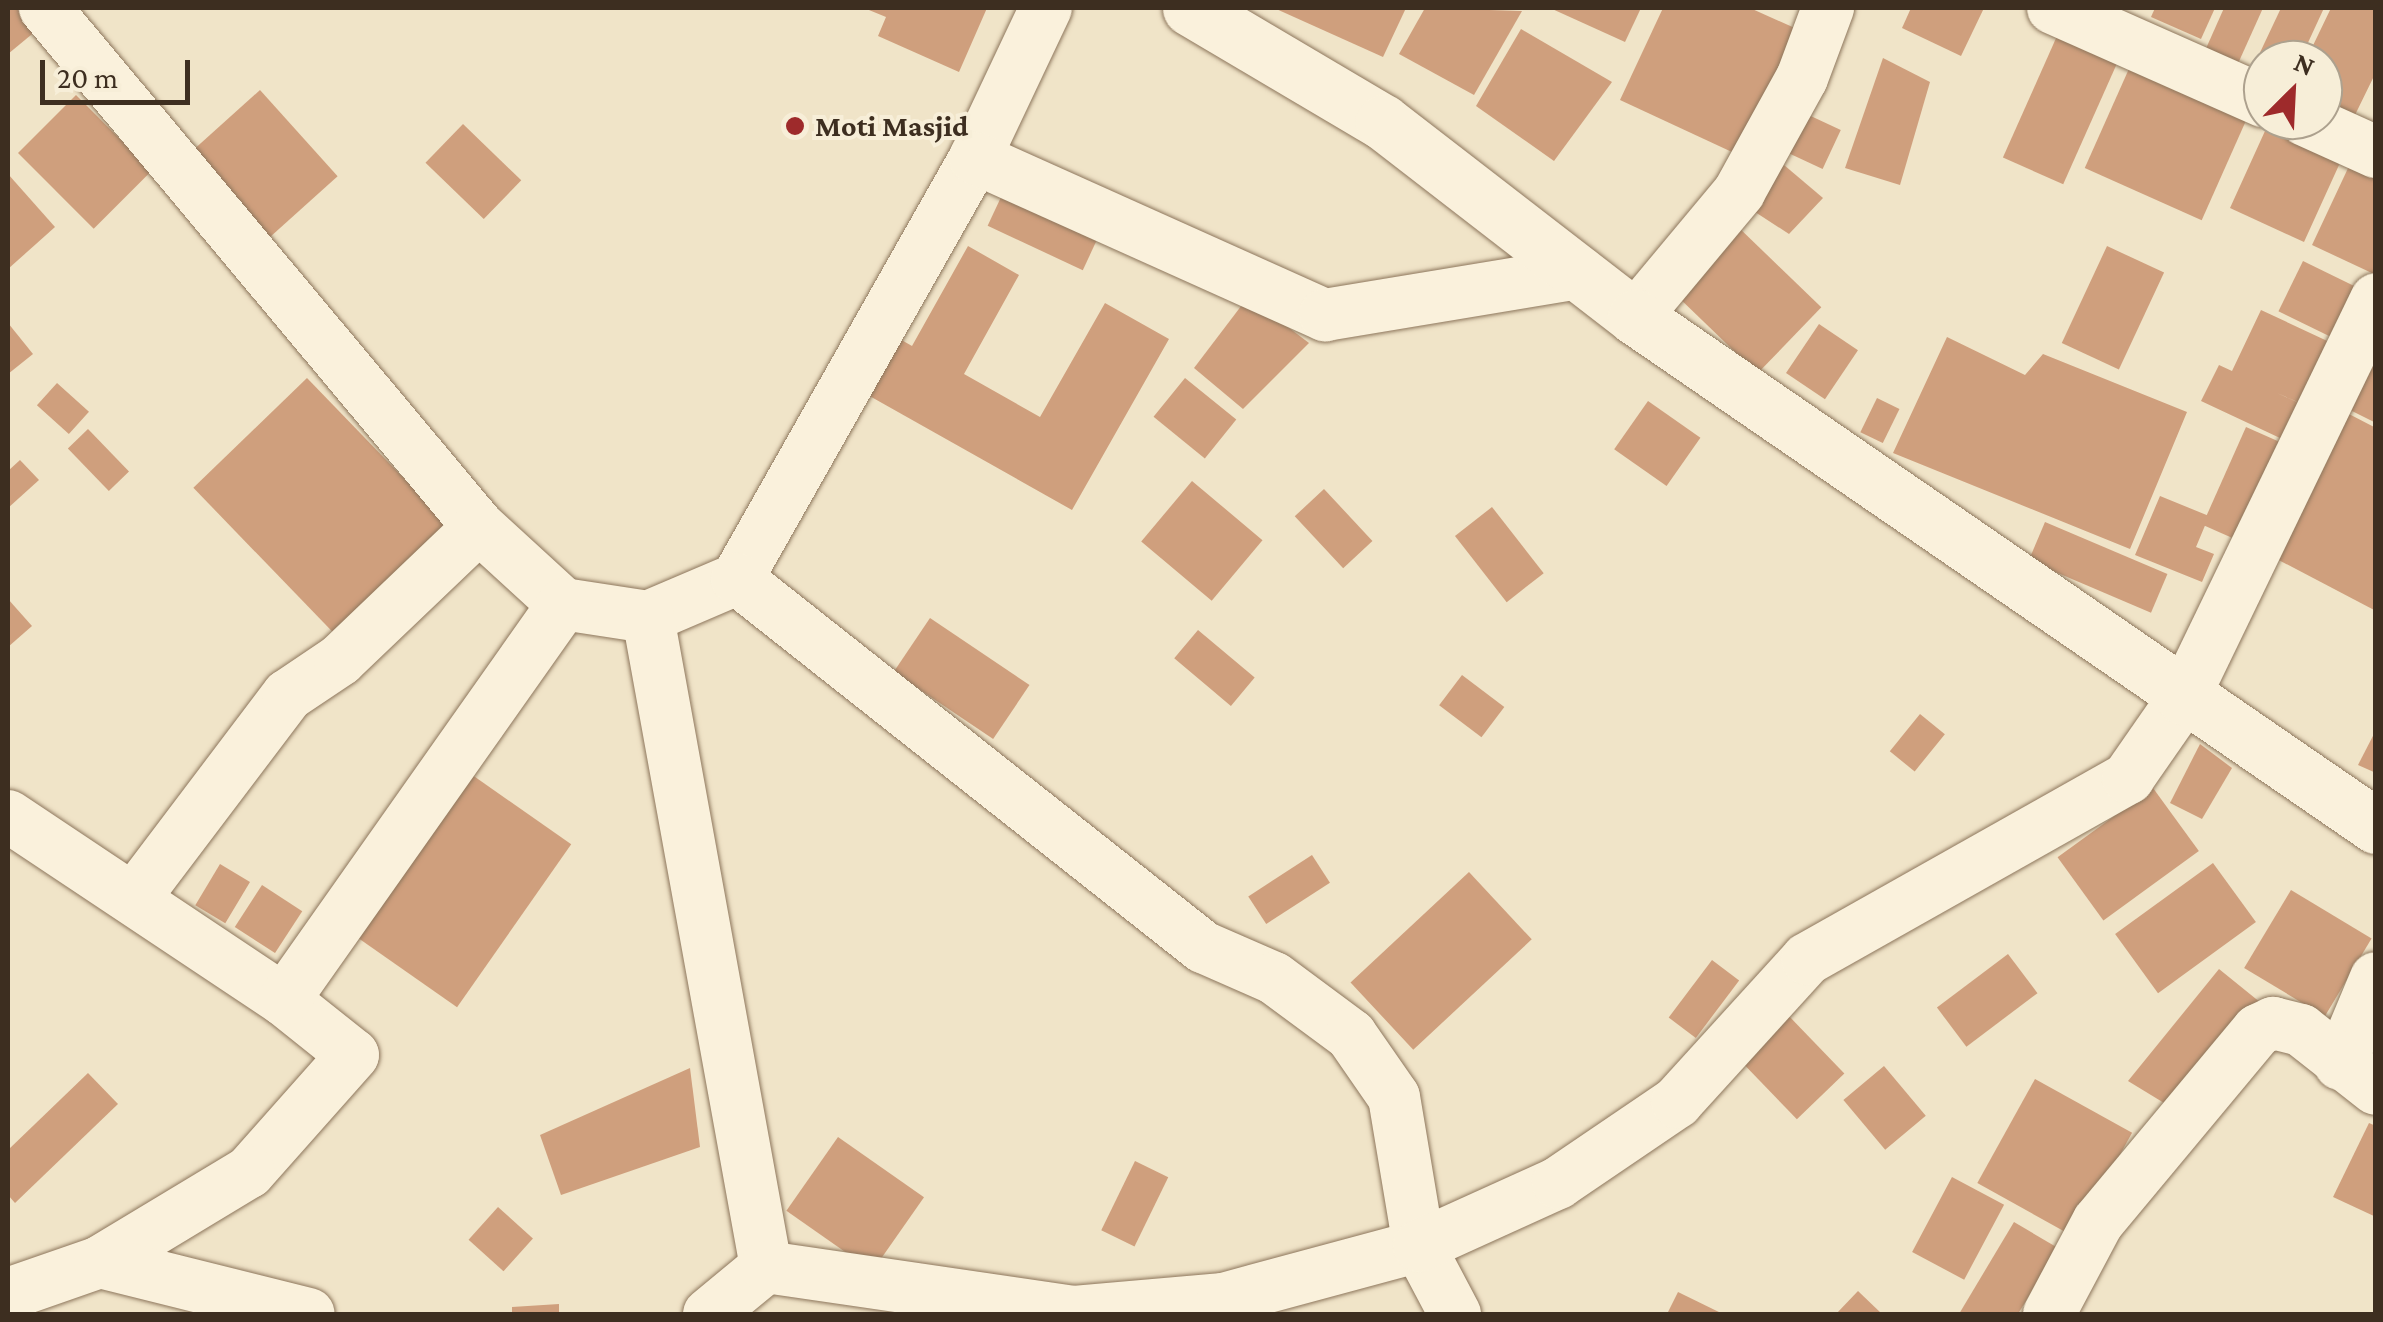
<!DOCTYPE html>
<html>
<head>
<meta charset="utf-8">
<style>
	body { margin:0 }
	#map { position:relative; width:2383px; height:1322px; overflow:hidden; background:#f0e4c8; font-family:"Crimson Pro",serif }
	div>[style] { position:absolute }
	.building>* { inset:0; background:#cf9f7d; transform-origin:0 0 }
	.roads { filter:drop-shadow(0 0 2px #8d765c) drop-shadow(0 0 2px #8d765c) }
	.minor>* { height:52px; margin:-26px; padding:0 26px; transform-origin:26px; border-radius:26px; background:#faf1dc }
	.secondary>* { height:55px; margin:-27.5px; padding:0 27.5px; transform-origin:27.5px; border-radius:27.5px; background:#faf1dc }
	.dots>* { width:28px; height:28px; translate:-50% -50%; box-sizing:border-box; border:5px solid #f7eed8; border-radius:50% }
	span { translate:-50% -50%; white-space:nowrap; text-align:center; line-height:1.15; -webkit-text-stroke:8px #f7eed8; paint-order:stroke }
	.poi-label { font-size:30px; color:#3d2e20; font-weight:700 }
	.left { translate:0 -50%; text-align:left }
	.frame { position:absolute; inset:0; border:10px solid #3d2e20; pointer-events:none }
	.north { position:absolute; left:2243px; top:40px; width:100px; height:100px; box-sizing:border-box; background:#f7eed8; border:2px solid #ada18e; border-radius:50%; rotate:24deg; font-size:28px; font-weight:700; line-height:40px; text-align:center; color:#3d2e20 }
	.north::after { content:''; display:block; margin:auto; width:35px; height:45px; background:#9e2a2b; clip-path:polygon(50% 0,100% 100%,50% 72%,0 100%) }
	.scale { position:absolute; left:40px; top:60px; width:150px; height:45px; box-sizing:border-box; border:5px solid #3d2e20; border-top:0; padding-left:12px; font-size:30px; line-height:35px; white-space:nowrap; color:#3d2e20; -webkit-text-stroke:8px #f7eed8; paint-order:stroke }
</style>
</head>
<body>
<div id="map">
	<div class="building">
		<div style="clip-path:polygon(8px 8px,17px 8px,37px 30px,8px 54px)"></div>
		<div style="clip-path:polygon(864px 8px,987px 8px,959px 72px,878px 36px,886px 17px)"></div>
		<div style="clip-path:polygon(1274px 8px,1406px 8px,1383px 57px)"></div>
		<div style="clip-path:polygon(1425px 8px,1522px 11px,1474px 95px,1399px 54px)"></div>
		<div style="clip-path:polygon(1550px 8px,1641px 8px,1625px 42px)"></div>
		<div style="clip-path:polygon(1663px 8px,1750px 8px,1806px 33px,1747px 159px,1620px 100px)"></div>
		<div style="clip-path:polygon(1911px 8px,1984px 8px,1961px 56px,1902px 28px)"></div>
		<div style="clip-path:polygon(2155px 8px,2215px 8px,2201px 39px,2151px 17px)"></div>
		<div style="clip-path:polygon(2224px 8px,2263px 8px,2236px 68px,2204px 53px)"></div>
		<div style="clip-path:polygon(2281px 8px,2324px 8px,2300px 60px,2263px 65px,2256px 61px)"></div>
		<div style="clip-path:polygon(2331px 8px,2376px 8px,2376px 72px,2355px 115px,2323px 99px,2323px 60px,2306px 60px)"></div>
		<div style="clip-path:polygon(1521px 29px,1612px 82px,1554px 161px,1476px 106px)"></div>
		<div style="left:2057px;top:36px;width:66px;height:133px;rotate:24deg"></div>
		<div style="left:2136px;top:53px;width:128px;height:126px;rotate:24deg"></div>
		<div style="clip-path:polygon(1883px 58px,1930px 82px,1900px 185px,1845px 168px)"></div>
		<div style="left:260px;top:90px;width:116px;height:104px;rotate:48deg"></div>
		<div style="left:76px;top:95px;width:107px;height:82px;rotate:45deg"></div>
		<div style="left:1800px;top:111px;width:45px;height:43px;rotate:25deg"></div>
		<div style="clip-path:polygon(2270px 120px,2298px 120px,2349px 143px,2304px 242px,2230px 208px)"></div>
		<div style="left:463px;top:124px;width:81px;height:54px;rotate:44deg"></div>
		<div style="clip-path:polygon(2357px 149px,2376px 158px,2374px 274px,2312px 245px)"></div>
		<div style="clip-path:polygon(1784px 165px,1823px 198px,1789px 234px,1749px 208px)"></div>
		<div style="clip-path:polygon(8px 174px,55px 227px,8px 269px)"></div>
		<div style="left:1002px;top:195px;width:105px;height:34px;rotate:25deg"></div>
		<div style="left:1735px;top:224px;width:120px;height:92px;rotate:44deg"></div>
		<div style="clip-path:polygon(968px 246px,1019px 275px,964px 374px,1040px 417px,1105px 303px,1169px 339px,1072px 510px,866px 394px,898px 338px,912px 346px)"></div>
		<div style="left:2107px;top:246px;width:63px;height:107px;rotate:25deg"></div>
		<div style="left:2303px;top:261px;width:74px;height:56px;rotate:26deg"></div>
		<div style="clip-path:polygon(1248px 297px,1309px 343px,1243px 409px,1194px 368px)"></div>
		<div style="clip-path:polygon(2261px 310px,2338px 346px,2309px 407px,2277px 393px,2310px 408px,2293px 444px,2201px 401px,2219px 365px,2232px 371px)"></div>
		<div style="clip-path:polygon(8px 323px,33px 354px,8px 374px)"></div>
		<div style="left:1819px;top:324px;width:47px;height:59px;rotate:34deg"></div>
		<div style="clip-path:polygon(1947px 337px,2025px 375px,2043px 354px,2187px 412px,2130px 549px,1893px 453px)"></div>
		<div style="clip-path:polygon(2376px 348px,2376px 423px,2346px 408px)"></div>
		<div style="left:307px;top:378px;width:218px;height:158px;rotate:46deg"></div>
		<div style="left:1185px;top:378px;width:66px;height:50px;rotate:39deg"></div>
		<div style="left:57px;top:383px;width:43px;height:30px;rotate:42deg"></div>
		<div style="left:1877px;top:398px;width:25px;height:38px;rotate:26deg"></div>
		<div style="left:1648px;top:401px;width:64px;height:59px;rotate:35deg"></div>
		<div style="clip-path:polygon(2347px 413px,2376px 428px,2376px 611px,2271px 556px)"></div>
		<div style="left:2246px;top:427px;width:42px;height:107px;rotate:24deg"></div>
		<div style="left:88px;top:429px;width:59px;height:28px;rotate:46deg"></div>
		<div style="clip-path:polygon(20px 460px,39px 480px,8px 508px,8px 471px)"></div>
		<div style="left:1192px;top:481px;width:92px;height:79px;rotate:40deg"></div>
		<div style="left:1324px;top:489px;width:71px;height:40px;rotate:47deg"></div>
		<div style="clip-path:polygon(2160px 496px,2209px 516px,2196px 547px,2214px 554px,2202px 582px,2135px 555px)"></div>
		<div style="left:1492px;top:507px;width:84px;height:47px;rotate:52deg"></div>
		<div style="left:2045px;top:522px;width:133px;height:42px;rotate:23deg"></div>
		<div style="clip-path:polygon(8px 599px,32px 626px,8px 647px)"></div>
		<div style="left:930px;top:618px;width:120px;height:65px;rotate:34deg"></div>
		<div style="left:1198px;top:630px;width:74px;height:37px;rotate:40deg"></div>
		<div style="left:1462px;top:675px;width:53px;height:38px;rotate:37deg"></div>
		<div style="left:1920px;top:714px;width:32px;height:48px;rotate:39deg"></div>
		<div style="clip-path:polygon(2376px 730px,2376px 773px,2358px 765px)"></div>
		<div style="clip-path:polygon(2200px 744px,2232px 768px,2202px 819px,2170px 803px)"></div>
		<div style="left:468px;top:772px;width:126px;height:199px;rotate:35deg"></div>
		<div style="left:2153px;top:788px;width:78px;height:118px;rotate:54deg"></div>
		<div style="left:1312px;top:855px;width:33px;height:76px;rotate:57deg"></div>
		<div style="left:2213px;top:863px;width:73px;height:121px;rotate:54deg"></div>
		<div style="left:220px;top:864px;width:35px;height:48px;rotate:31deg"></div>
		<div style="left:1469px;top:872px;width:92px;height:162px;rotate:47deg"></div>
		<div style="left:262px;top:885px;width:48px;height:50px;rotate:33deg"></div>
		<div style="left:2291px;top:890px;width:94px;height:91px;rotate:31deg"></div>
		<div style="left:2008px;top:954px;width:49px;height:89px;rotate:53deg"></div>
		<div style="left:1712px;top:960px;width:34px;height:72px;rotate:37deg"></div>
		<div style="clip-path:polygon(2219px 969px,2261px 1003px,2169px 1106px,2128px 1081px)"></div>
		<div style="left:1786px;top:1013px;width:84px;height:66px;rotate:46deg"></div>
		<div style="left:1884px;top:1066px;width:65px;height:53px;rotate:50deg"></div>
		<div style="clip-path:polygon(690px 1068px,700px 1147px,561px 1195px,540px 1135px)"></div>
		<div style="clip-path:polygon(88px 1073px,118px 1104px,15px 1203px,8px 1195px,8px 1150px)"></div>
		<div style="left:2035px;top:1079px;width:111px;height:119px;rotate:29deg"></div>
		<div style="clip-path:polygon(2369px 1123px,2376px 1126px,2376px 1217px,2333px 1197px)"></div>
		<div style="left:838px;top:1137px;width:105px;height:90px;rotate:35deg"></div>
		<div style="left:1135px;top:1161px;width:37px;height:77px;rotate:26deg"></div>
		<div style="left:1952px;top:1177px;width:59px;height:85px;rotate:28deg"></div>
		<div style="left:498px;top:1207px;width:47px;height:44px;rotate:42deg"></div>
		<div style="clip-path:polygon(2014px 1222px,2058px 1248px,2018px 1314px,1959px 1314px)"></div>
		<div style="clip-path:polygon(1858px 1291px,1882px 1314px,1836px 1314px)"></div>
		<div style="clip-path:polygon(1678px 1292px,1723px 1314px,1667px 1314px)"></div>
		<div style="clip-path:polygon(559px 1304px,559px 1314px,512px 1314px,512px 1307px)"></div>
	</div>
	<div class="roads">
		<div class="minor">
			<div style="left:45px;top:8px;width:677px;rotate:50.1deg"></div>
			<div style="left:479px;top:527px;width:114px;rotate:42.5deg"></div>
			<div style="left:563px;top:604px;width:86px;rotate:8.7deg"></div>
			<div style="left:648px;top:617px;width:97px;rotate:-23.1deg"></div>
			<div style="left:737px;top:579px;width:484px;rotate:-60.5deg"></div>
			<div style="left:975px;top:158px;width:166px;rotate:-64.7deg"></div>
			<div style="left:2053px;top:8px;width:230px;rotate:23.9deg"></div>
			<div style="left:2305px;top:120px;width:78px;rotate:24.3deg"></div>
			<div style="left:975px;top:158px;width:384px;rotate:24.2deg"></div>
			<div style="left:1325px;top:315px;width:258px;rotate:-9.4deg"></div>
			<div style="left:1635px;top:317px;width:163px;rotate:-50.2deg"></div>
			<div style="left:1739px;top:192px;width:130px;rotate:-61.1deg"></div>
			<div style="left:1802px;top:78px;width:75px;rotate:-69.6deg"></div>
			<div style="left:737px;top:579px;width:594px;rotate:38.3deg"></div>
			<div style="left:1203px;top:947px;width:77px;rotate:23.6deg"></div>
			<div style="left:1274px;top:978px;width:96px;rotate:36.5deg"></div>
			<div style="left:1351px;top:1035px;width:75px;rotate:55.3deg"></div>
			<div style="left:1394px;top:1097px;width:151px;rotate:80.5deg"></div>
			<div style="left:1419px;top:1246px;width:77px;rotate:62.1deg"></div>
			<div style="left:648px;top:617px;width:661px;rotate:79.71deg"></div>
			<div style="left:8px;top:816px;width:332px;rotate:33.7deg"></div>
			<div style="left:284px;top:1000px;width:88px;rotate:38.6deg"></div>
			<div style="left:353px;top:1055px;width:157px;rotate:131.6deg"></div>
			<div style="left:249px;top:1172px;width:174px;rotate:148.9deg"></div>
			<div style="left:100px;top:1262px;width:97px;rotate:160.8deg"></div>
			<div style="left:135px;top:897px;width:253px;rotate:-52.9deg"></div>
			<div style="left:288px;top:695px;width:63px;rotate:-33.9deg"></div>
			<div style="left:340px;top:660px;width:192px;rotate:-43.7deg"></div>
			<div style="left:284px;top:1000px;width:484px;rotate:-54.8deg"></div>
			<div style="left:2340px;top:1064px;width:93px;rotate:-67.3deg"></div>
			<div style="left:100px;top:1262px;width:215px;rotate:14deg"></div>
			<div style="left:709px;top:1314px;width:74px;rotate:-39.5deg"></div>
			<div style="left:766px;top:1267px;width:311px;rotate:8.3deg"></div>
			<div style="left:1074px;top:1312px;width:150px;rotate:-5deg"></div>
			<div style="left:1223px;top:1299px;width:203px;rotate:-15.1deg"></div>
			<div style="left:1419px;top:1246px;width:153px;rotate:-24.4deg"></div>
			<div style="left:1558px;top:1183px;width:144px;rotate:-34.2deg"></div>
			<div style="left:1677px;top:1102px;width:193px;rotate:-47.7deg"></div>
			<div style="left:1807px;top:959px;width:369px;rotate:-29.4deg"></div>
			<div style="left:2128px;top:778px;width:96px;rotate:-55.2deg"></div>
			<div style="left:2183px;top:699px;width:444px;rotate:-64.2deg"></div>
			<div style="left:2049px;top:1314px;width:104px;rotate:-62deg"></div>
			<div style="left:2098px;top:1222px;width:250px;rotate:-50.2deg"></div>
			<div style="left:2258px;top:1030px;width:17px;rotate:-25deg"></div>
			<div style="left:2273px;top:1023px;width:29px;rotate:14deg"></div>
			<div style="left:2301px;top:1030px;width:95px;rotate:38.2deg"></div>
		</div>
		<div class="secondary">
			<div style="left:1190px;top:8px;width:224px;rotate:30.6deg"></div>
			<div style="left:1383px;top:122px;width:319px;rotate:37.7deg"></div>
			<div style="left:1635px;top:317px;width:899px;rotate:34.49deg"></div>
		</div>
	</div>
	<div class="dots">
		<div style="left:795px;top:126px;background:#9e2a2b"></div>
	</div>
	<div class="poi-label">
		<span class="left" style="left:815px;top:126px">Moti Masjid</span>
	</div>
	<div class="frame"></div>
	<div class="north">N</div>
	<div class="scale">20 m</div>
</div>
</body>
</html>
